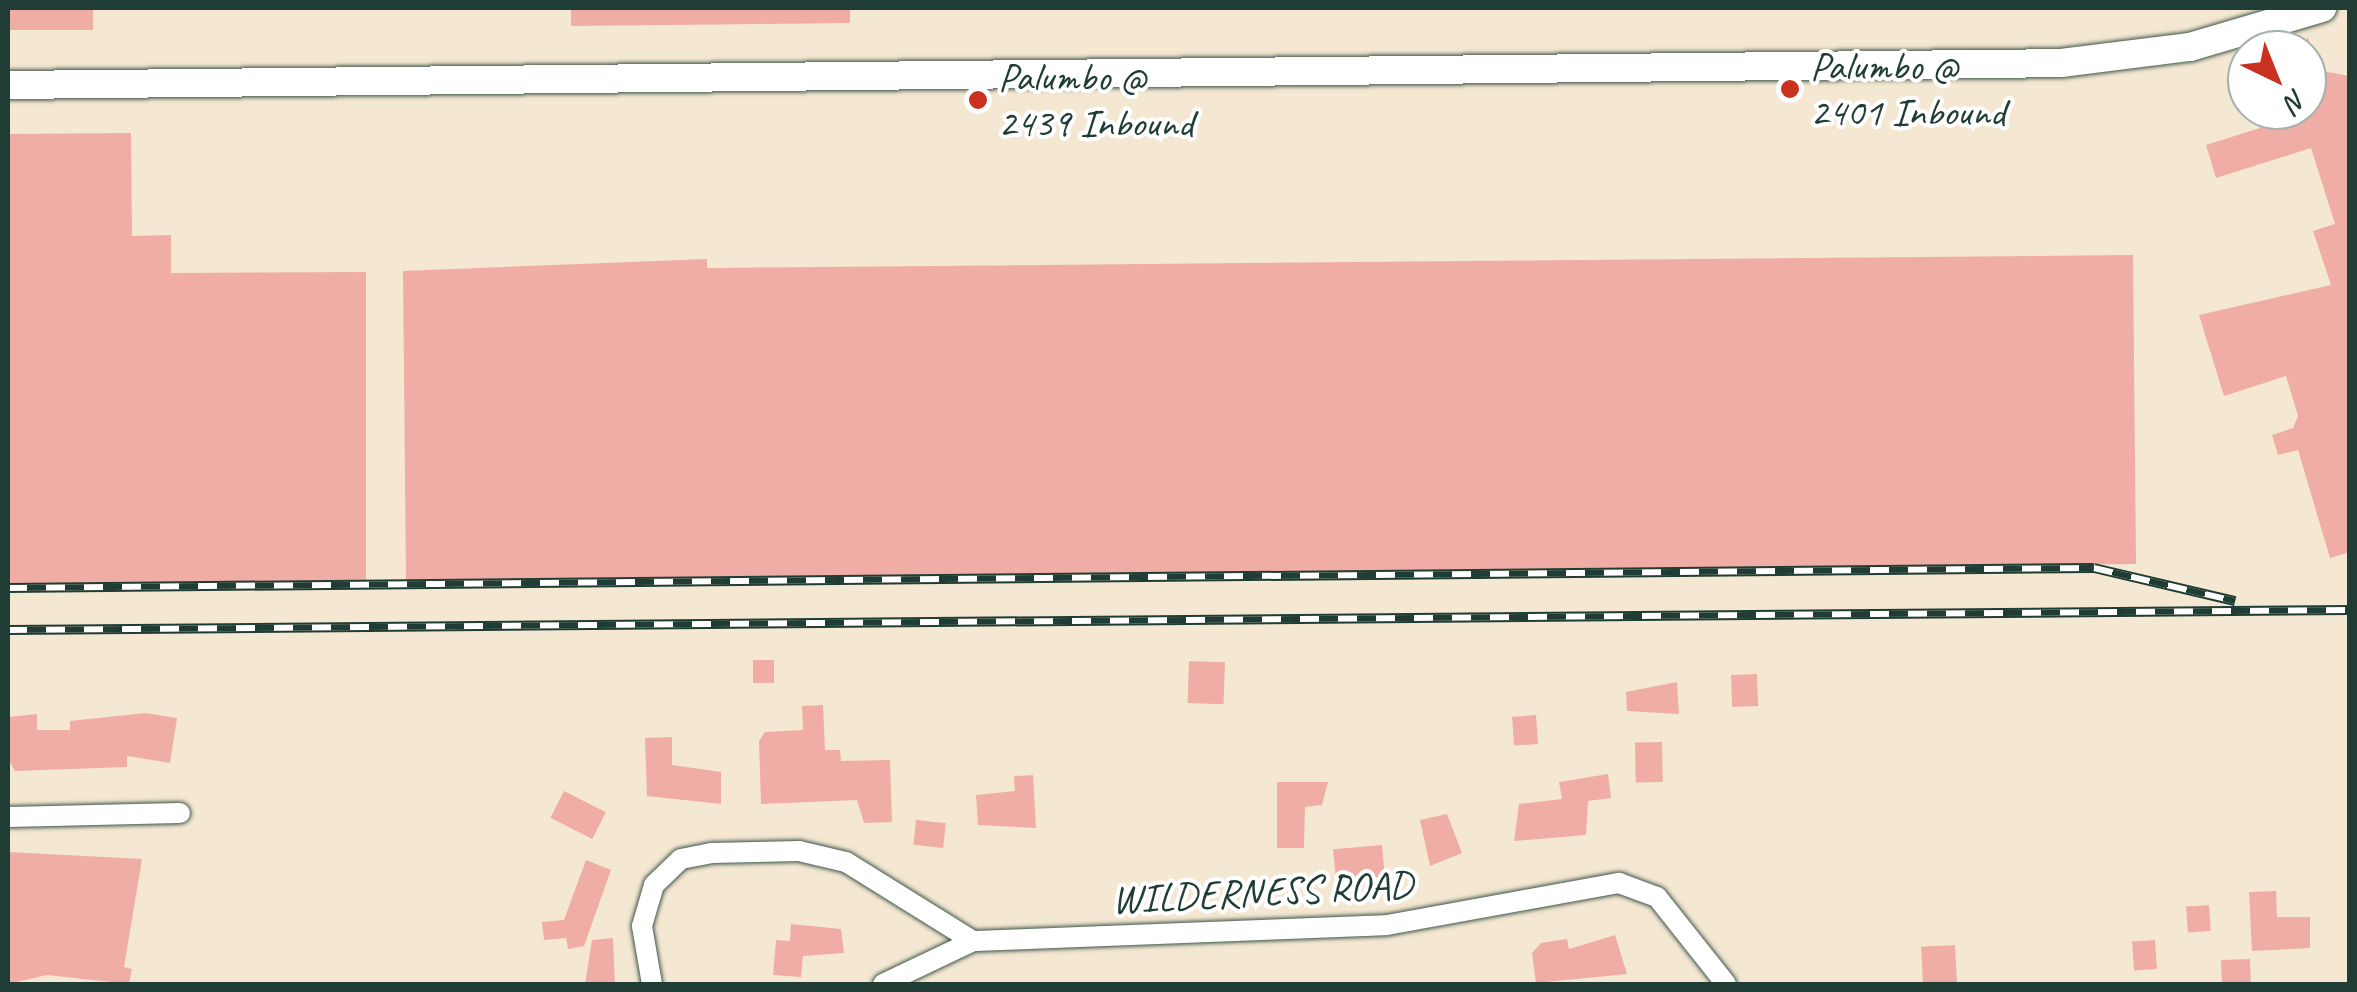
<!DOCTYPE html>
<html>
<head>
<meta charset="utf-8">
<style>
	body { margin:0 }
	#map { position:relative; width:2357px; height:992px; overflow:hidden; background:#f5e8d2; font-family:Caveat,sans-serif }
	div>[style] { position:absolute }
	.building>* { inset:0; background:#efada6; transform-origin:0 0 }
	.roads { filter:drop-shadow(0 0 2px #3f574c) drop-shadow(0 0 2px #3f574c) }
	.street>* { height:20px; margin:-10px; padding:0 10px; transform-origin:10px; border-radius:10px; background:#fff }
	.secondary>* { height:28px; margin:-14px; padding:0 14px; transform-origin:14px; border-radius:14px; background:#fff }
	.rail>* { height:10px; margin-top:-5px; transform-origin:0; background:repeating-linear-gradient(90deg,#fff 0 19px,#1f3d34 0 38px); box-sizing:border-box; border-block:2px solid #1f3d34 }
	.dots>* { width:28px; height:28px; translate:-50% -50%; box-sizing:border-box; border:5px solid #fff; border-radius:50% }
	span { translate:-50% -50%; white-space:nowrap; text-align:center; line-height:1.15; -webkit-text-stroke:8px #fff; paint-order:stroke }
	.poi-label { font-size:40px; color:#1f3d34 }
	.left { translate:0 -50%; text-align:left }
	.street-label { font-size:40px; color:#1f3d34 }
	.frame { position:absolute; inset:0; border:10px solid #1f3d34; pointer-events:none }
	.north { position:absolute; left:2227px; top:30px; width:100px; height:100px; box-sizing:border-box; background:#fff; border:2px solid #a5b1ae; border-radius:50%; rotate:137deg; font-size:28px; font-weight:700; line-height:40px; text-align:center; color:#1f3d34 }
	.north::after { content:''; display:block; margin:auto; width:35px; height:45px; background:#c8321e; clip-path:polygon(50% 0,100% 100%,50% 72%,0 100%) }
</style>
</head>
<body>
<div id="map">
	<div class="building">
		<div style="left:8px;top:8px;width:85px;height:22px"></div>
		<div style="clip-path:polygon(571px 8px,850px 8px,850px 23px,571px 26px)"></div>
		<div style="clip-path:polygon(2307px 36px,2322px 71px,2350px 76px,2350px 552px,2330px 558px,2298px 450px,2278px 455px,2272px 435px,2293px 428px,2298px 416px,2286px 376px,2224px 396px,2199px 315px,2331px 285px,2313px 231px,2335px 224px,2311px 148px,2216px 178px,2206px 145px,2260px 128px,2255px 110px,2307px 110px)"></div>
		<div style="clip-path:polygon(131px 133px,132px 236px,171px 235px,171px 273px,366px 272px,366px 581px,8px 584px,8px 134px)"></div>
		<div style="clip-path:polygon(2133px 255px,2136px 564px,406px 580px,403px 271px,707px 259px,707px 268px)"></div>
		<div style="left:753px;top:660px;width:21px;height:23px"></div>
		<div style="left:1189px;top:661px;width:36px;height:42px;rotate:2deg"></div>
		<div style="left:1757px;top:674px;width:32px;height:26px;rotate:88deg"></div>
		<div style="clip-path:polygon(1677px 682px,1679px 714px,1627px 711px,1626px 692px)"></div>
		<div style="clip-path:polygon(823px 705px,825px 750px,840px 750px,841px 761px,890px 760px,892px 822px,864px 823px,857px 800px,761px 804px,759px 741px,765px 732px,803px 730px,802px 706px)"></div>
		<div style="clip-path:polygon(146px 713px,177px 718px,170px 763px,127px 756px,127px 767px,15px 771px,8px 759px,8px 717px,37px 714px,37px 730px,70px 730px,70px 721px)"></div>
		<div style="left:1536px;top:715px;width:29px;height:24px;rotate:86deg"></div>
		<div style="clip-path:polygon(672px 737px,672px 765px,721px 772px,721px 804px,647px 796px,645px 738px)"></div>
		<div style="left:1662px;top:742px;width:40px;height:27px;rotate:89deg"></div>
		<div style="clip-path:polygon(1608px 774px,1611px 798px,1588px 801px,1586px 835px,1514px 841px,1519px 804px,1562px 799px,1559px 782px)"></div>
		<div style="clip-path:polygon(1033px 775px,1036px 828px,978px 825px,976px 795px,1015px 791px,1014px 776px)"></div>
		<div style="clip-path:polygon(1277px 782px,1328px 782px,1322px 805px,1305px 807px,1304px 848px,1277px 848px)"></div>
		<div style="left:564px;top:791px;width:47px;height:30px;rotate:27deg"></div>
		<div style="clip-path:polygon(1447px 814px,1462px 853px,1430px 866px,1420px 820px)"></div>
		<div style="left:916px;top:820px;width:30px;height:25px;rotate:6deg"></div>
		<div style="left:1382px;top:845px;width:32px;height:49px;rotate:85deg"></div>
		<div style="clip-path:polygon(8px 852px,142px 859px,124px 967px,132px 969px,129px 984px,47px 975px,8px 984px)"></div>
		<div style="clip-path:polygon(586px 860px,611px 870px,584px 946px,568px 949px,566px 938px,544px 940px,542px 922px,564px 920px)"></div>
		<div style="clip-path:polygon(2276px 891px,2277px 917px,2310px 917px,2310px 948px,2252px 951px,2249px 892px)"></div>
		<div style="left:2209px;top:905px;width:26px;height:23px;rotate:86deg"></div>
		<div style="clip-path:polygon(791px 924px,841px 929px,844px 953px,803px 956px,801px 977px,773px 975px,776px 940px,790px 941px)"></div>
		<div style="clip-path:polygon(1615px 935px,1627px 974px,1536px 983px,1532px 953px,1541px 943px,1567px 939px,1569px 949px)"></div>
		<div style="clip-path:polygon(613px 938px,615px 984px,585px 984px,592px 940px)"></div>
		<div style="left:2155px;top:940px;width:29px;height:23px;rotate:86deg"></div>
		<div style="left:1955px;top:945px;width:39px;height:34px;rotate:87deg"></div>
		<div style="left:2250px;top:959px;width:25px;height:29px;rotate:88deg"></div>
	</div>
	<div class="roads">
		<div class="street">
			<div style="left:8px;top:817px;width:172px;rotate:-1.3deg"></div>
			<div style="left:652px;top:984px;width:59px;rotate:-99.8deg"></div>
			<div style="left:642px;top:926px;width:43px;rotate:-73.7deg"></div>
			<div style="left:654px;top:885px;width:37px;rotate:-44deg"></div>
			<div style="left:681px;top:859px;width:32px;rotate:-11deg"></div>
			<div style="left:712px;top:853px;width:87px;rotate:-1.3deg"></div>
			<div style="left:799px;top:851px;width:48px;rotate:13.2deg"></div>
			<div style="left:846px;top:862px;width:150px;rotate:31.9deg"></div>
			<div style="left:883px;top:984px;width:100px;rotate:-25.5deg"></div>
			<div style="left:973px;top:941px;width:414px;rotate:-2.2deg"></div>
			<div style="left:1387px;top:925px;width:236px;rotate:-10.3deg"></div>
			<div style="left:1619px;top:883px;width:40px;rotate:20.2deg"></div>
			<div style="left:1657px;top:897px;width:111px;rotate:51.6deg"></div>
		</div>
		<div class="secondary">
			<div style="left:8px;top:85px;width:2053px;rotate:-0.61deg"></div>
			<div style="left:2061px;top:63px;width:130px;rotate:-7.1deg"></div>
			<div style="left:2190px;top:47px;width:138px;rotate:-16.5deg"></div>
		</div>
	</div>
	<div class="rail">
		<div style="left:8px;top:588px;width:2086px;rotate:-0.55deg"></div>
		<div style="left:2094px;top:568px;width:145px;rotate:13.2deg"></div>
		<div style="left:8px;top:630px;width:2342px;rotate:-0.49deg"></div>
	</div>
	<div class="dots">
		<div style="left:1790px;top:89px;background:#c8321e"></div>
		<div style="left:978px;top:100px;background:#c8321e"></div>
	</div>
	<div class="poi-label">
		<span class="left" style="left:1810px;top:89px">Palumbo @<br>2401 Inbound</span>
		<span class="left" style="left:998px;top:100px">Palumbo @<br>2439 Inbound</span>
	</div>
	<div class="street-label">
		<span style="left:1262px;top:892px;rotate:-3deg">WILDERNESS ROAD</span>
	</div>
	<div class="frame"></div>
	<div class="north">N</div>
</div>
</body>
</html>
